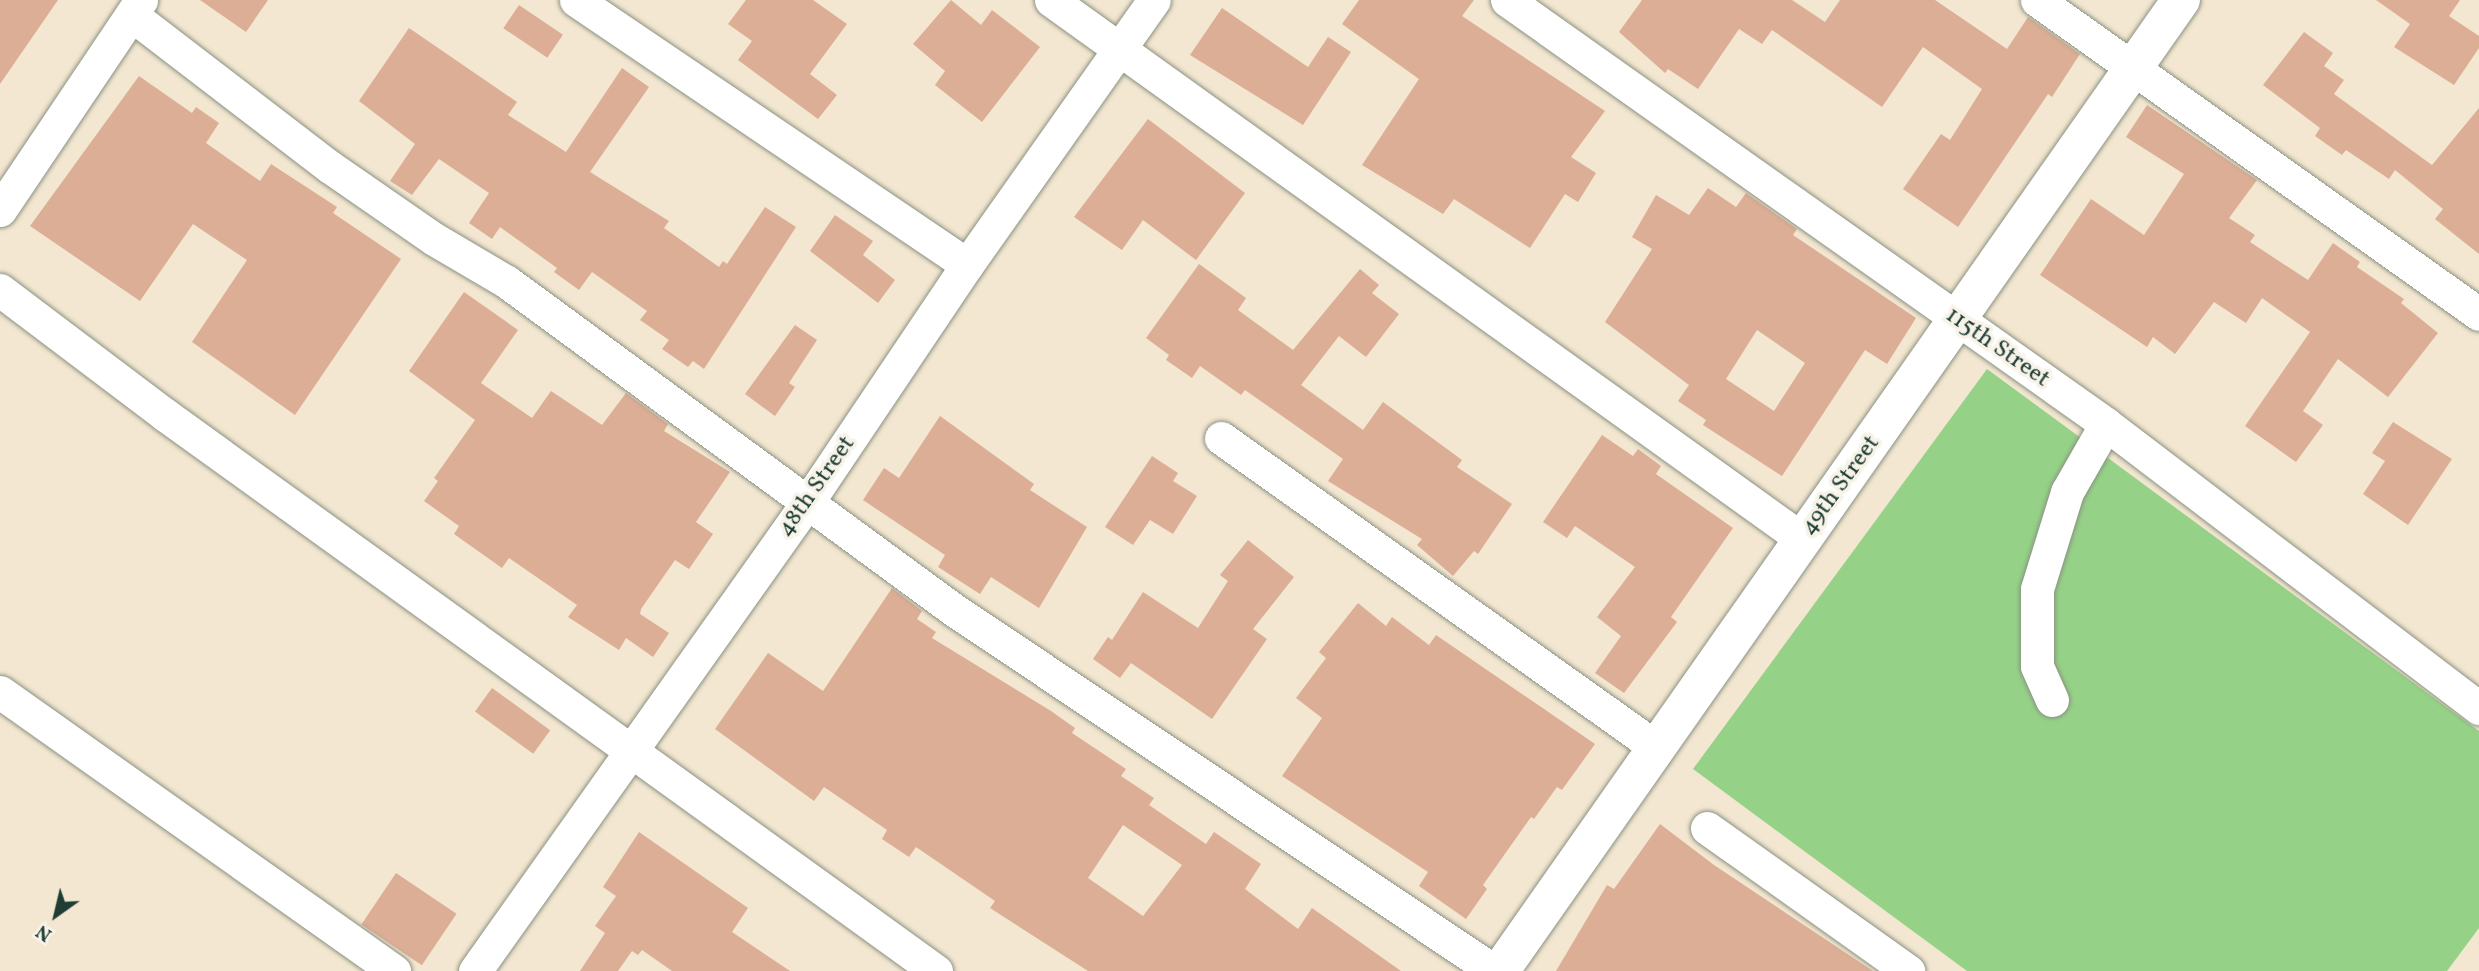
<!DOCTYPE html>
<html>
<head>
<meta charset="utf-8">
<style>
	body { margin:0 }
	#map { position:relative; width:2479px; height:971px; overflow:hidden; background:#f4e7d1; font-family:Vollkorn,serif }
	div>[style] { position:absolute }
	.green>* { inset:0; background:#95d287 }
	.building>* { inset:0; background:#dbae95; transform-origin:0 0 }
	.roads { filter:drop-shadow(0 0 2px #8a9282) drop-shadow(0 0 2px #8a9282) }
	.street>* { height:33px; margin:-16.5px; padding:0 16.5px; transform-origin:16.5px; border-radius:16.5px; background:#fff }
	.secondary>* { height:38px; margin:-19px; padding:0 19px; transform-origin:19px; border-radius:19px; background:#fff }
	span { translate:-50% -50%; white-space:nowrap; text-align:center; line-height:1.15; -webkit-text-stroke:7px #f7f3e8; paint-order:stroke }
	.street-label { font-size:24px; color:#1f3d34 }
	.north { position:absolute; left:21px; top:880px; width:70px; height:70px; -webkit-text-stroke:5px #f7f3e8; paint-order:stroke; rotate:214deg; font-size:19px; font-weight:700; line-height:28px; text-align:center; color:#1f3d34 }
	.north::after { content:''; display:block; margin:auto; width:24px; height:32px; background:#1f3d34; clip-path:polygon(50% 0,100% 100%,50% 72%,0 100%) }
</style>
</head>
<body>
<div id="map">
	<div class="green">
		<div style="clip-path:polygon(1987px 369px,2479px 731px,2479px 928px,2447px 971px,1967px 971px,1693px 769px)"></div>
	</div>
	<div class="building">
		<div style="clip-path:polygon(0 0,58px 0,0 84px)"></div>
		<div style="clip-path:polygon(200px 0,268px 0,246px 32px)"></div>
		<div style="clip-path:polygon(746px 0,813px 0,847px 24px,810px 74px,837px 95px,818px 119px,738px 60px,752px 41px,728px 24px)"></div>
		<div style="clip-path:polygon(951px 0,981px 25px,992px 10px,1040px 47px,982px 122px,935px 85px,945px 71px,913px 44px)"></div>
		<div style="clip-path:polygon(1359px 0,1474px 0,1462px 16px,1605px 111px,1571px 157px,1596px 173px,1578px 202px,1565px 194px,1530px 248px,1454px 199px,1443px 214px,1362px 165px,1419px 79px,1342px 24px)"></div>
		<div style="clip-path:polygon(1642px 0,1792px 0,1825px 22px,1840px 0,1935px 0,2007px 49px,2028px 17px,2080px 54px,2052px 97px,2048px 94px,1958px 227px,1903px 189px,1941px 134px,1950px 140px,1982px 89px,1923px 47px,1882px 107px,1772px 30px,1762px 44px,1739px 29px,1698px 89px,1668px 69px,1665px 73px,1619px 32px)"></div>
		<div style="clip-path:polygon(2376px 0,2460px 0,2449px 16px,2479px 36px,2479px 48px,2454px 85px,2394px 47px,2410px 24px)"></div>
		<div style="left:519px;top:5px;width:53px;height:28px;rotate:34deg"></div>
		<div style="clip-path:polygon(1222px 8px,1308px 67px,1328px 37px,1351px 52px,1303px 125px,1190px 55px)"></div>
		<div style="clip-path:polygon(409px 28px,517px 102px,508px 115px,566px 152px,622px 68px,649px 87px,590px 172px,669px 221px,664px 228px,719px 267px,723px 261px,727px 264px,765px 207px,796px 227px,704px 369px,693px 361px,688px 367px,662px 349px,669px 340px,640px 320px,647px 311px,592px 272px,579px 290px,554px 272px,557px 268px,500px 227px,492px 239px,469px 223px,489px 193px,439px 159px,412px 195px,390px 181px,415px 144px,359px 101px)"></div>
		<div style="clip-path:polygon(2304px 32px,2333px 53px,2324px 66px,2344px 80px,2334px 94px,2432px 165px,2479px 108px,2479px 254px,2435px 219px,2443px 209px,2395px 170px,2389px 179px,2346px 150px,2342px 155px,2315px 136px,2320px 128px,2263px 85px)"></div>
		<div style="clip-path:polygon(139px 76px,192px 113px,196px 107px,219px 123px,206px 143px,260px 181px,271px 164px,337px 207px,333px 213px,401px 259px,295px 415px,192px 342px,247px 260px,193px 224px,140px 301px,30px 226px)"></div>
		<div style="clip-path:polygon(2147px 105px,2257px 180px,2229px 218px,2255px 235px,2250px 242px,2308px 280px,2333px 243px,2360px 262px,2357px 267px,2404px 299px,2401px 303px,2438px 333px,2388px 397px,2338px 359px,2303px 411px,2323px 425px,2296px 462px,2245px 426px,2310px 332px,2262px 298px,2246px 323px,2214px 302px,2175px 354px,2153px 337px,2147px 347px,2040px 275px,2091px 199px,2144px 235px,2184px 174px,2126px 137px)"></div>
		<div style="clip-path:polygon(1148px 119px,1245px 193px,1196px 260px,1143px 220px,1122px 250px,1074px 217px)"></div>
		<div style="clip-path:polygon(evenodd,1708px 188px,1736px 207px,1746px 193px,1797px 229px,1793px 235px,1916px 318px,1887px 364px,1865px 350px,1782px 476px,1703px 425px,1706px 420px,1678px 401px,1689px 385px,1605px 322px,1652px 249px,1632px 237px,1656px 195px,1689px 215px,1708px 188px,1757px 330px,1805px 363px,1774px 411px,1726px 379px,1757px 330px)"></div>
		<div style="clip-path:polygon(835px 215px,873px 241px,863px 255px,895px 280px,878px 303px,810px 251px)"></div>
		<div style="clip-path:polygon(1199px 264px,1246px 298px,1238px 310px,1293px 350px,1360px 269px,1379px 285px,1372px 293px,1399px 314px,1366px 357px,1339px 336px,1301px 385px,1363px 430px,1383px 402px,1462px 460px,1457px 467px,1512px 504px,1478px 554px,1474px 551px,1453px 576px,1417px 545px,1422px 539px,1328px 481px,1343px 459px,1245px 390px,1241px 395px,1200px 366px,1192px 378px,1166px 360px,1169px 355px,1146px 338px)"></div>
		<div style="clip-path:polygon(464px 292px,518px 330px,481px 383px,532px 418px,551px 391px,602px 425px,626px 393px,668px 424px,664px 431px,730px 472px,696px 522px,713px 534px,689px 569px,675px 560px,641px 609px,640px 614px,669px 633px,653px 657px,626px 638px,619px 650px,568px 617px,577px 605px,509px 558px,502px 568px,454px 534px,459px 526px,424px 501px,438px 481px,434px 478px,475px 420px,409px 371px)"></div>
		<div style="clip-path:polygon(795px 325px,817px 340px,789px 383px,795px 387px,775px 416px,745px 394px)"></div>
		<div style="clip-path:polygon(940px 416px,1034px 484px,1030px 490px,1087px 527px,1039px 608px,991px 577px,980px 594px,938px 567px,945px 555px,863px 500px,884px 468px,899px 478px)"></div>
		<div style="clip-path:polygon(2393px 422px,2452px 459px,2408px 525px,2363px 494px,2385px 461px,2372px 453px)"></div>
		<div style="clip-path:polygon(1602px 435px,1633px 456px,1638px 449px,1661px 466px,1656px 474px,1733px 528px,1671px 617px,1677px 622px,1624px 693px,1595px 673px,1621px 636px,1597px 617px,1635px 567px,1575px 526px,1567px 538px,1543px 522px)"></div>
		<div style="clip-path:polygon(1152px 456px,1178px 473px,1173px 481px,1197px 496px,1173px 534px,1150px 520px,1133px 545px,1105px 527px)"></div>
		<div style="clip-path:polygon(1248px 540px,1294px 577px,1253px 629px,1267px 639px,1212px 719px,1131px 663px,1120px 678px,1093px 659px,1108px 637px,1112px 640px,1143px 592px,1198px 628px,1228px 581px,1220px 575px)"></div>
		<div style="clip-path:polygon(evenodd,892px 588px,922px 611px,917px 619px,936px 632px,932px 638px,1051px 711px,1075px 728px,1072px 733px,1126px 769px,1121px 776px,1154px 798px,1149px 805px,1206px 844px,1214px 832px,1261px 864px,1245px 889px,1298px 929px,1312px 908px,1401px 971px,1088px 971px,990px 908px,995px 901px,916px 847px,909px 857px,882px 839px,887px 830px,824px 787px,814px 801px,715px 729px,768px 653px,823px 691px,892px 588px,1123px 825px,1182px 865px,1143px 916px,1088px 878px,1123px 825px)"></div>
		<div style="clip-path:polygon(1358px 603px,1386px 626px,1392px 617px,1429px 645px,1436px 635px,1595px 744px,1562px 790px,1557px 787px,1534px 819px,1531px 817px,1483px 885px,1487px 889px,1466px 919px,1419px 886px,1428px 872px,1282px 776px,1322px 718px,1296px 698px,1326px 658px,1319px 652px)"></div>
		<div style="left:492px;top:688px;width:72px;height:29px;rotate:36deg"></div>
		<div style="clip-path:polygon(1660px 824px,1714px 865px,1873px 971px,1556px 971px,1607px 885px,1614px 889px)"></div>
		<div style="clip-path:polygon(639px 832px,748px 908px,732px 932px,790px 971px,672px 971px,642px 950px,638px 955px,632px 951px,618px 971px,580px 971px,605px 933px,595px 926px,616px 896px,603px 887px)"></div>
		<div style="left:396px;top:873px;width:73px;height:62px;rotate:34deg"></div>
	</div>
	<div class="roads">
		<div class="street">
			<div style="left:576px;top:0;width:472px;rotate:34.1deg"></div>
			<div style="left:1051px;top:0;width:924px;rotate:35.67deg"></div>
			<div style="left:1507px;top:0;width:734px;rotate:35.29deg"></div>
			<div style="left:2106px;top:424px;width:469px;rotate:37.3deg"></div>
			<div style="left:2037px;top:0;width:542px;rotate:35.39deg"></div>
			<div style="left:133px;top:16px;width:248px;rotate:37.5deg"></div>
			<div style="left:330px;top:167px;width:126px;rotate:34.7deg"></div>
			<div style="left:434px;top:239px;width:85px;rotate:30.5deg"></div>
			<div style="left:507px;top:282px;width:554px;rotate:36.27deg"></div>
			<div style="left:954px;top:610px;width:650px;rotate:33.76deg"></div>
			<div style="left:0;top:210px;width:253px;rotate:-56.1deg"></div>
			<div style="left:0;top:290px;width:206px;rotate:37.1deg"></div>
			<div style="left:164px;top:414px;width:952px;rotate:35.81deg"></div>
			<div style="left:1221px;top:438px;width:535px;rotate:35.41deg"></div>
			<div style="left:0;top:692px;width:483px;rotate:35.3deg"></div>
			<div style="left:2052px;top:700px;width:37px;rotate:-114deg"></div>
			<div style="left:2037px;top:666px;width:77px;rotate:-90deg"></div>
			<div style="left:2037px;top:589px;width:102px;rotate:-72.8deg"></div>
			<div style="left:2067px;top:492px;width:78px;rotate:-60.2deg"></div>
			<div style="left:1707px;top:828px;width:247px;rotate:35.4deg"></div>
			<div style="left:475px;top:971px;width:574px;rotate:-54.65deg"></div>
			<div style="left:807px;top:503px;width:287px;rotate:-56.1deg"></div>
			<div style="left:967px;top:265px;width:324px;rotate:-54.8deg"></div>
		</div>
		<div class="secondary">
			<div style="left:1500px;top:971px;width:1186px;rotate:-54.96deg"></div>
		</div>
	</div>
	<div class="street-label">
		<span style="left:1997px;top:348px;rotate:35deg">115th Street</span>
		<span style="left:1841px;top:486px;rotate:-54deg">49th Street</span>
		<span style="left:817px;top:487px;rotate:-55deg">48th Street</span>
	</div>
	<div class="north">N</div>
</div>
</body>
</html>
